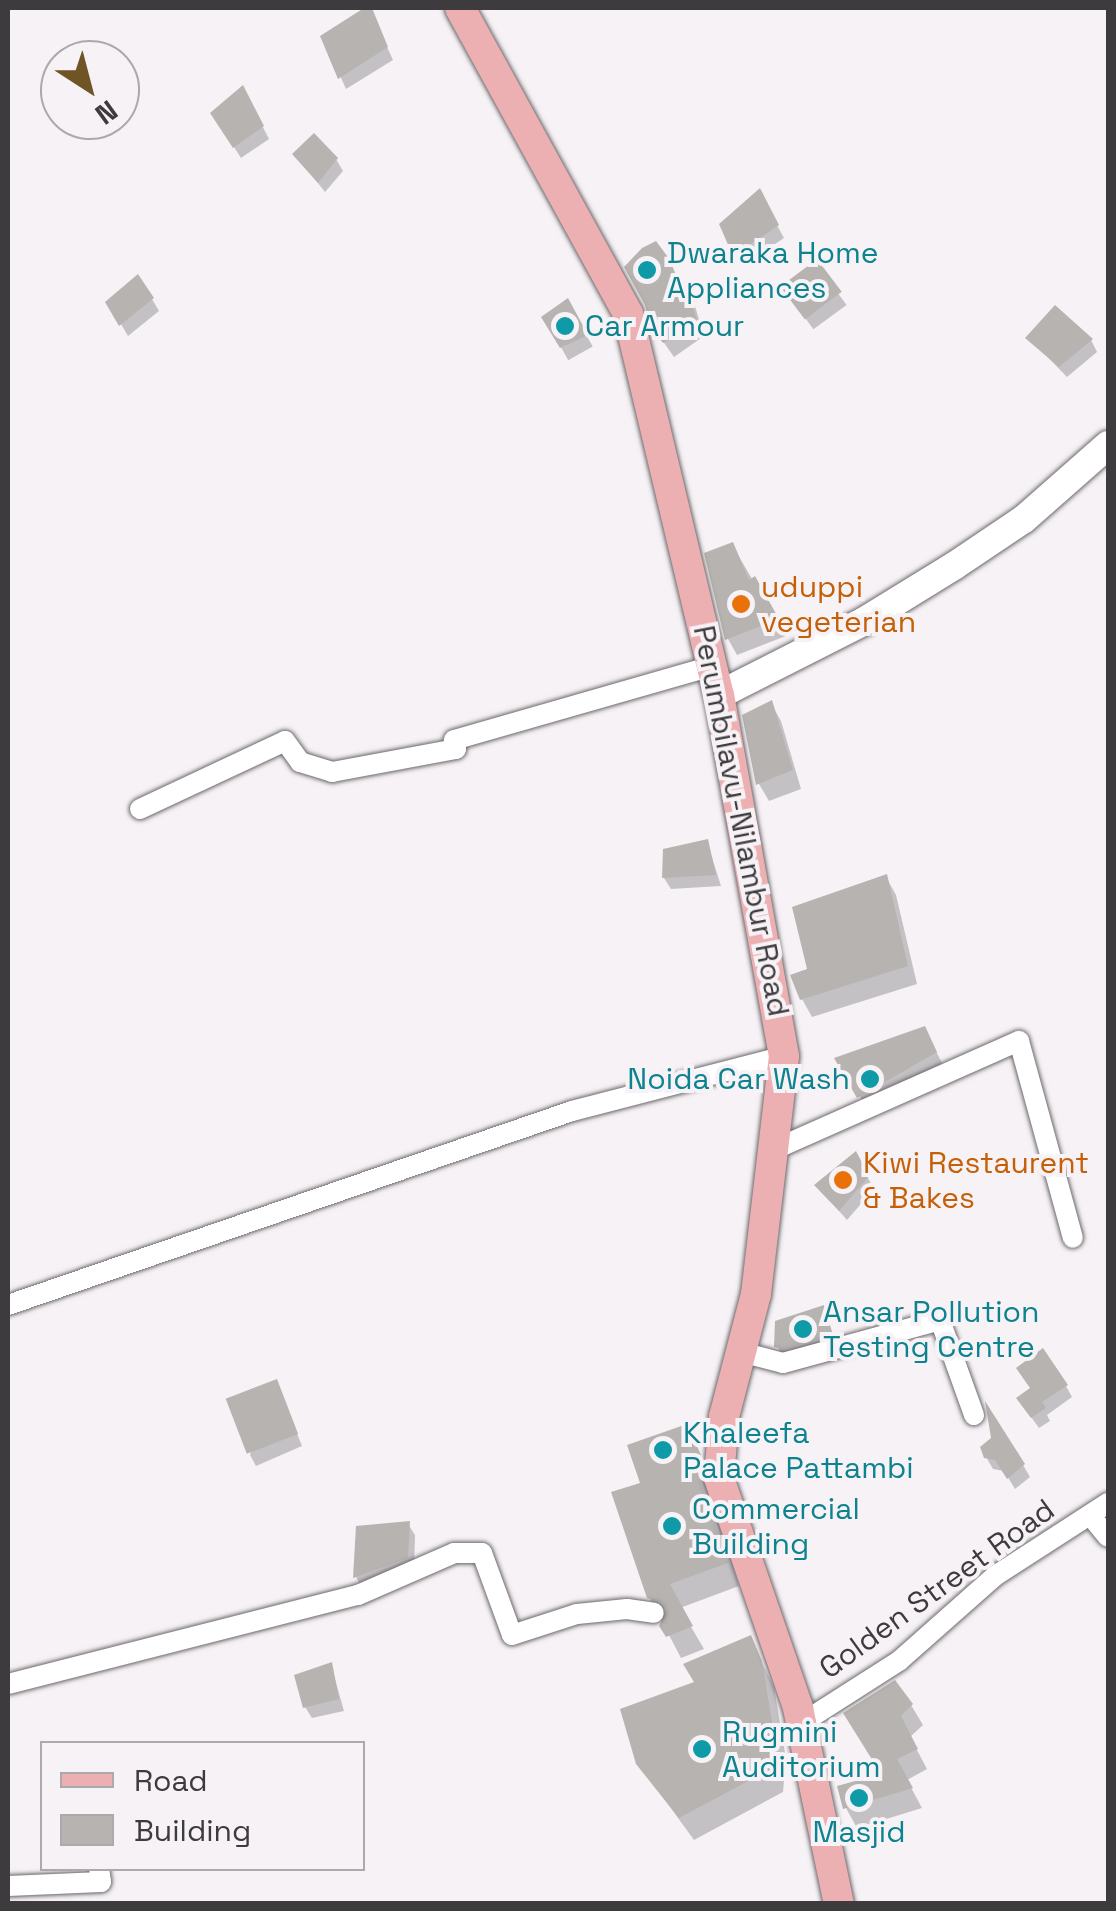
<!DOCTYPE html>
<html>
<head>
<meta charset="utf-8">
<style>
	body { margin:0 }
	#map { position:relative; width:1116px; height:1911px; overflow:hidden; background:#f6f2f6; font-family:"Space Grotesk",sans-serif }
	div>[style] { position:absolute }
	.shadow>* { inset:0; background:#0003; transform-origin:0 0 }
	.building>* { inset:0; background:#b6b3b0; transform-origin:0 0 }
	.roads { filter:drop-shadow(0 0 2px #6c696c) drop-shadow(0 0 2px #6c696c) }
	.street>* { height:20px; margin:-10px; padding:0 10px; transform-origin:10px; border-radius:10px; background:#fff }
	.secondary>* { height:28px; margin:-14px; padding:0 14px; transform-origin:14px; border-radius:14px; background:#fff }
	.primary>* { height:30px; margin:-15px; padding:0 15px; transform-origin:15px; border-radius:15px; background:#ecafb2 }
	.dots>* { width:28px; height:28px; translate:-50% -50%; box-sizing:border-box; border:5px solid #f6f2f6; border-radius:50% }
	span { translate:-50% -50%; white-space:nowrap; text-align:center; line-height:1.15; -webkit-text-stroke:8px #f6f2f6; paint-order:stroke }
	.culture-label { font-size:30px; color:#0d838f }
	.left { translate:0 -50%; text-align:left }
	.right { translate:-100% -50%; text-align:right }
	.food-label { font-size:30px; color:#c56008 }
	.street-label { font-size:30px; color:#3d3b3d }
	.frame { position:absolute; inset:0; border:10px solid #3d3b3d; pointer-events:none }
	.legend { position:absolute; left:40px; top:1741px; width:325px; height:130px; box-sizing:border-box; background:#f6f2f6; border:2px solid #aca9ac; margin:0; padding:12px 18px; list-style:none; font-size:30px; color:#3d3b3d }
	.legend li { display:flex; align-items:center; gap:20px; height:50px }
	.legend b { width:50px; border:2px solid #aca9ac }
	.north { position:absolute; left:40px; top:40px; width:100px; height:100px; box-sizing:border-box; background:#f6f2f6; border:2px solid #aca9ac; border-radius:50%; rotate:144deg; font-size:28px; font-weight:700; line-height:40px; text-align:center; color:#3d3b3d }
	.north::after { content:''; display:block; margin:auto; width:35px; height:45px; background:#6f5426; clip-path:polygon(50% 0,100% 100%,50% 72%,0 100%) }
</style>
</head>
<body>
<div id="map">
	<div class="shadow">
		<div style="clip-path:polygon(369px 8px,393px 60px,346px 89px,323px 37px)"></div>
		<div style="clip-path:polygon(249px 100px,269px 139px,241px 158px,220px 125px)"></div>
		<div style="clip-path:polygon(295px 154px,336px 159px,343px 171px,325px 192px)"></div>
		<div style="clip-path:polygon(759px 192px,784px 238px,742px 266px,722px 224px)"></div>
		<div style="clip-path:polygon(668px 261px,695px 306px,704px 336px,674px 357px,653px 327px)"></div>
		<div style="left:816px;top:263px;width:52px;height:41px;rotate:54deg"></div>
		<div style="clip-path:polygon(152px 299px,159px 311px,128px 336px,108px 302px)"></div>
		<div style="left:568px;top:302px;width:51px;height:28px;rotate:61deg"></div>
		<div style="clip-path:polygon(1029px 338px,1091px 340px,1097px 352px,1067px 377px)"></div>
		<div style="clip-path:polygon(732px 545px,786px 636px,737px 655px,728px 639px,707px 555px)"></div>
		<div style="clip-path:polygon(771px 703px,781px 721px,801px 789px,769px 801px,759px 784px)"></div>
		<div style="clip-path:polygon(707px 842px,721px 886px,671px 889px,664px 878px)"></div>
		<div style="clip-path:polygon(886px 877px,896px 895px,917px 984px,812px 1017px,802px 999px,810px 971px)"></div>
		<div style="clip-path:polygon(934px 1047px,946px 1071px,870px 1114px,838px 1059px)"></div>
		<div style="clip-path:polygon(855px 1154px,874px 1189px,847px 1220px,817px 1186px)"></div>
		<div style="clip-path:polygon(822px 1308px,837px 1347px,784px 1358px,777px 1346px)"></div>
		<div style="clip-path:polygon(276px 1382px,302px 1446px,256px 1466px,250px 1455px)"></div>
		<div style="clip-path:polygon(1066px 1386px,1072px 1397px,1047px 1415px,1050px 1421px,1039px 1428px,1026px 1410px)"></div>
		<div style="clip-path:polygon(686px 1427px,711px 1478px,707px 1480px,739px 1586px,680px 1608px,704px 1649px,681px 1658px,649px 1597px,643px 1485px)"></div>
		<div style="clip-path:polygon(986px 1457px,1023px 1465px,1030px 1477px,1015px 1489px,1004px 1471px,993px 1469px)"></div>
		<div style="clip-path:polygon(408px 1524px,415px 1535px,414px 1570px,362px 1588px,356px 1577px,358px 1528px)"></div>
		<div style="clip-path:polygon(750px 1638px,774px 1687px,786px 1759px,783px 1792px,694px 1840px,638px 1763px,697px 1684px)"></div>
		<div style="clip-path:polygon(331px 1665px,344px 1711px,312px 1718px,305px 1707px)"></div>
		<div style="clip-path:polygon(911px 1705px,923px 1725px,910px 1737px,927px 1769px,907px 1780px,922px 1808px,857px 1828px,846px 1808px,884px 1776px,846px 1714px)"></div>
	</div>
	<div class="building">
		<div style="clip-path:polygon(364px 8px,372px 8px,388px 47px,338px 79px,320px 36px)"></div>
		<div style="clip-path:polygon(243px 85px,264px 126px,233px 148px,210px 113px)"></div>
		<div style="clip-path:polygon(314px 133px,338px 158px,318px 183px,292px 154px)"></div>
		<div style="clip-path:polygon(760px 188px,779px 225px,733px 256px,719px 224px)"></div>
		<div style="clip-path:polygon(656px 241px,670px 260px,682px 291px,687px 288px,697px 320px,663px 343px,651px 328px,645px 305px,624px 267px,642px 248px)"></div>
		<div style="left:817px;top:259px;width:41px;height:46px;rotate:53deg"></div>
		<div style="clip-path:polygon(138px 274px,154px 298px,119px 326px,105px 302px)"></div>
		<div style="clip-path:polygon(568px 298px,588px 335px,560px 348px,541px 317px)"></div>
		<div style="clip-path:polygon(1055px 305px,1093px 339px,1059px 367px,1025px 338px)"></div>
		<div style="clip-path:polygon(733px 542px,749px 580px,755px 576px,779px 619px,725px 640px,704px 553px)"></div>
		<div style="clip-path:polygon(772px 700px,793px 770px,756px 785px,742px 715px)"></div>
		<div style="clip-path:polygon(708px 839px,716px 875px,662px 878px,663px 849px)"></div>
		<div style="clip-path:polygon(887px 874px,908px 966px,800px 1000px,790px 975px,807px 969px,792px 907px)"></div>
		<div style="clip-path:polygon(925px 1026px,937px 1052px,857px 1098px,834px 1058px)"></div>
		<div style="clip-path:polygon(856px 1151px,869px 1176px,839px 1211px,814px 1185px)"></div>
		<div style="clip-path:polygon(824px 1305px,833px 1335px,783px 1349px,774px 1347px,775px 1321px)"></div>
		<div style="clip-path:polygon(1043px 1348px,1068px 1385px,1042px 1402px,1046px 1408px,1031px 1418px,1016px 1398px,1030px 1388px,1016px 1368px)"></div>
		<div style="left:277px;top:1379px;width:59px;height:55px;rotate:69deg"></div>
		<div style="clip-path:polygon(985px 1401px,1025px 1464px,1007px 1479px,995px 1460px,984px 1458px,980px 1447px,991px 1438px)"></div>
		<div style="clip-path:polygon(687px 1424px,701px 1455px,696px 1457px,701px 1484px,728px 1563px,670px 1584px,693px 1626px,666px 1637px,659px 1626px,667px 1609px,662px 1602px,647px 1598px,611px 1492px,640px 1483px,627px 1445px)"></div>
		<div style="clip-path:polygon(410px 1521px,408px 1558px,353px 1578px,356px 1526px)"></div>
		<div style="clip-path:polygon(751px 1635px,762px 1661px,774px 1734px,771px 1769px,679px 1818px,636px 1764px,620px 1709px,694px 1682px,683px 1664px)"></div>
		<div style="clip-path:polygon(332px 1662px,339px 1699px,303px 1708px,294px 1675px)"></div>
		<div style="clip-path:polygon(895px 1680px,913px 1704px,901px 1716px,918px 1749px,897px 1759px,913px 1788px,843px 1809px,837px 1786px,881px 1774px,843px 1713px)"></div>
	</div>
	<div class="roads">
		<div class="street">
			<div style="left:140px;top:809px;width:160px;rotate:-25.1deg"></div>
			<div style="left:285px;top:741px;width:26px;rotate:54deg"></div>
			<div style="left:300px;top:762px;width:34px;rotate:17deg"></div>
			<div style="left:332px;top:772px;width:126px;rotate:-10.5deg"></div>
			<div style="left:456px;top:749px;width:9px;rotate:-103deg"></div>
			<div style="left:454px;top:740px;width:268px;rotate:-16deg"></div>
			<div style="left:773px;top:1150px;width:269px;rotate:-23.9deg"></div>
			<div style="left:1019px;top:1041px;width:204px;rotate:74.7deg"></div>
			<div style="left:8px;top:1305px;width:596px;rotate:-18.98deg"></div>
			<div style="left:572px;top:1111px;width:219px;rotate:-14.5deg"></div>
			<div style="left:741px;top:1352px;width:43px;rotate:14.7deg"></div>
			<div style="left:783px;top:1363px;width:163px;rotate:-15.3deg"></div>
			<div style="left:940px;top:1320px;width:101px;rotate:70.3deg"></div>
			<div style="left:1090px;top:1515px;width:28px;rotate:51deg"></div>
			<div style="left:8px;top:1684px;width:361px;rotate:-14.3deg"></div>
			<div style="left:358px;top:1595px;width:105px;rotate:-23.6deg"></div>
			<div style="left:454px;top:1553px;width:28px"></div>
			<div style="left:482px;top:1553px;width:87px;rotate:69.9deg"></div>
			<div style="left:512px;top:1635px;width:68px;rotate:-17.9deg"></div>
			<div style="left:577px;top:1614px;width:50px;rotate:-5.7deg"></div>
			<div style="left:627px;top:1609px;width:27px;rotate:8deg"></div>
			<div style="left:802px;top:1723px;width:115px;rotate:-32.6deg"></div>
			<div style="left:899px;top:1661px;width:128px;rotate:-41.5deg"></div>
			<div style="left:995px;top:1576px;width:135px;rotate:-32.9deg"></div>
			<div style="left:8px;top:1886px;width:93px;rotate:-2.5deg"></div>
			<div style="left:101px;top:1882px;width:14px;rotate:-98deg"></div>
		</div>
		<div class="secondary">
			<div style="left:719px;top:695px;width:161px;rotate:-26.9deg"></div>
			<div style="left:863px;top:622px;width:107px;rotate:-31.6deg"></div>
			<div style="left:954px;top:566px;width:84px;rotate:-33.9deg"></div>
			<div style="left:1024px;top:519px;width:112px;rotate:-41.4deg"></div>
		</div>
		<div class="primary">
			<div style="left:460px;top:8px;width:349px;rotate:61.2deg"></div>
			<div style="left:628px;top:314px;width:392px;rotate:76.6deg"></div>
			<div style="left:719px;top:695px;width:367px;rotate:79.8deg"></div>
			<div style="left:784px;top:1056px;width:240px;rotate:96.7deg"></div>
			<div style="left:756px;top:1294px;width:127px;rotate:104.6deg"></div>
			<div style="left:724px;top:1417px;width:61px;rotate:94.7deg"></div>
			<div style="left:719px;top:1478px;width:243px;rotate:71deg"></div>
			<div style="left:798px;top:1708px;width:200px;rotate:78.2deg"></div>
		</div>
	</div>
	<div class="dots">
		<div style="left:647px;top:270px;background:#0f9aa8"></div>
		<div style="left:565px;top:326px;background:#0f9aa8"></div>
		<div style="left:741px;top:604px;background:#e8710a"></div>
		<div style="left:870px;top:1079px;background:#0f9aa8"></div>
		<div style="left:843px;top:1180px;background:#e8710a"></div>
		<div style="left:803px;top:1329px;background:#0f9aa8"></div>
		<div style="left:663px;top:1450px;background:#0f9aa8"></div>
		<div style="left:672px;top:1526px;background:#0f9aa8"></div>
		<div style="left:702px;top:1749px;background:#0f9aa8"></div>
		<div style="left:859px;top:1798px;background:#0f9aa8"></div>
	</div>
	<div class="culture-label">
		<span class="left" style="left:667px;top:270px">Dwaraka Home<br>Appliances</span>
		<span class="left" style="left:585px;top:326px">Car Armour</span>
		<span class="right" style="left:850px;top:1079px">Noida Car Wash</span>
		<span class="left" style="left:823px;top:1329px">Ansar Pollution<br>Testing Centre</span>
		<span class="left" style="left:683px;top:1450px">Khaleefa<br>Palace Pattambi</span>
		<span class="left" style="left:692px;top:1526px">Commercial<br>Building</span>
		<span class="left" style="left:722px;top:1749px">Rugmini<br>Auditorium</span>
		<span style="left:859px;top:1832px">Masjid</span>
	</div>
	<div class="food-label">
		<span class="left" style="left:761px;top:604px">uduppi<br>vegeterian</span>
		<span class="left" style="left:863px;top:1180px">Kiwi Restaurent<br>&amp; Bakes</span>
	</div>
	<div class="street-label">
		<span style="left:741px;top:821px;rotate:79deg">Perumbilavu-Nilambur Road</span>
		<span style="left:937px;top:1589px;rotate:-36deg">Golden Street Road</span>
	</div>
	<div class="frame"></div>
	<ul class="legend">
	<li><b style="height:12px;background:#ecafb2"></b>Road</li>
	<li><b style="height:28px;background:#b6b3b0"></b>Building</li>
	</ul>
	<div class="north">N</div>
</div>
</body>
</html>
